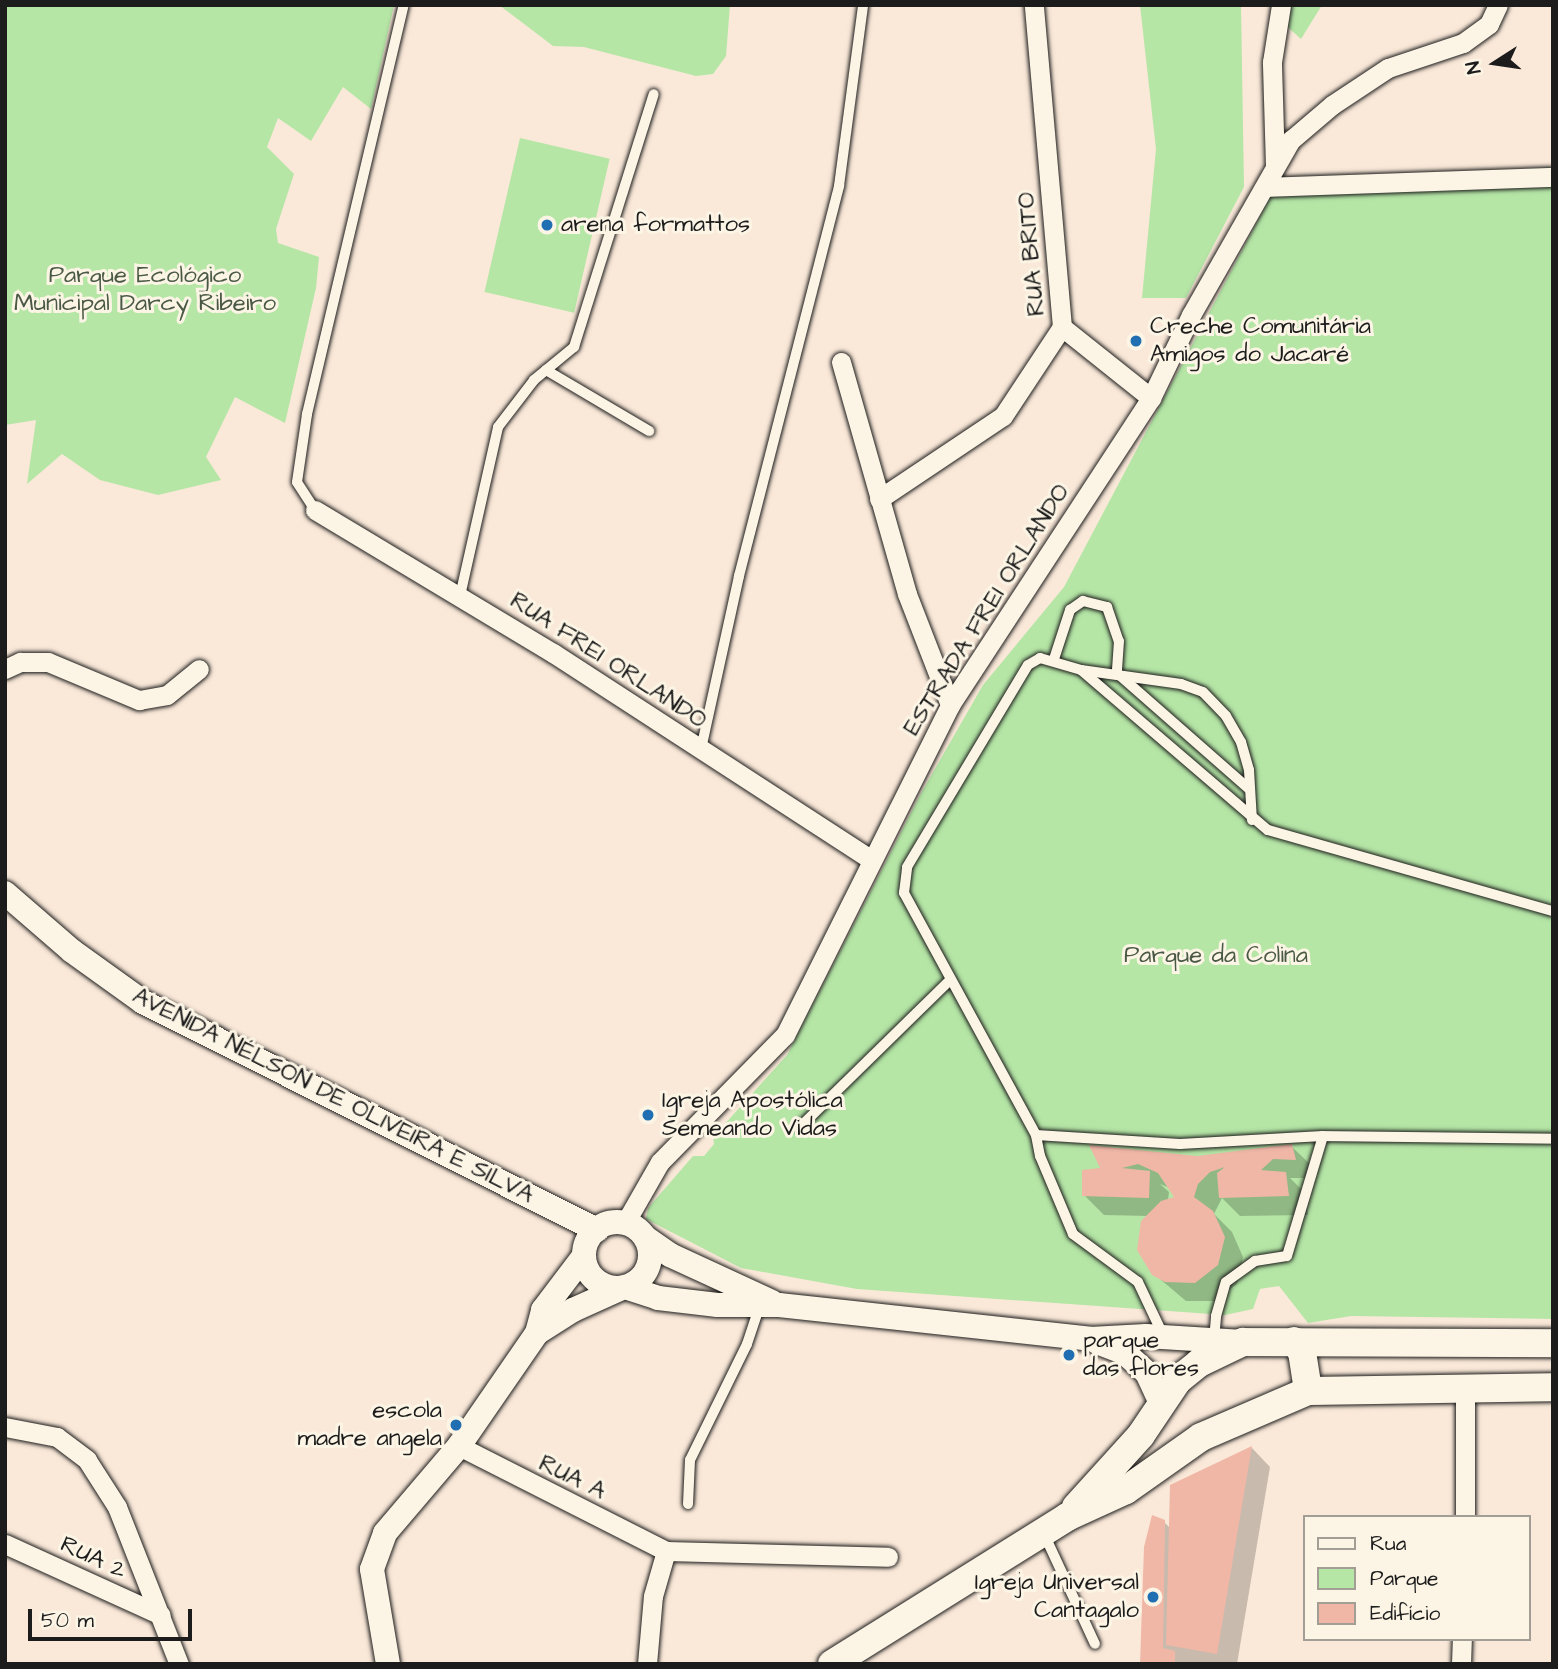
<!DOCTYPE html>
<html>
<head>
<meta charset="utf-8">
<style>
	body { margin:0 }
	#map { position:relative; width:1558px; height:1669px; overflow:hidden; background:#fae9d9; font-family:"Architects Daughter",sans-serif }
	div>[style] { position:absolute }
	.green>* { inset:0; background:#b5e6a6; transform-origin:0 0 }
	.shadow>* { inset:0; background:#0003 }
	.building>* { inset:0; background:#f0b7a7 }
	.roads { filter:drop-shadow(0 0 2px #1c1c1c) drop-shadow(0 0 2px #1c1c1c) }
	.service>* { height:10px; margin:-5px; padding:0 5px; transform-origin:5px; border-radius:5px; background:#fcf5e5 }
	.minor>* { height:19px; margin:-9.5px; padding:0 9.5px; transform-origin:9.5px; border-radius:9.5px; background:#fcf5e5 }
	.tertiary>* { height:24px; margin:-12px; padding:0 12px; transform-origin:12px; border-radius:12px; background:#fcf5e5 }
	.tertiary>.ring { margin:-12px; padding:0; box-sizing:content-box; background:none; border:24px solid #fcf5e5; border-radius:50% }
	.secondary>* { height:28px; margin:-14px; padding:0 14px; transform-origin:14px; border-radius:14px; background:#fcf5e5 }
	.dots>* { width:19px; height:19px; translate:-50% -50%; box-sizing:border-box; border:4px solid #fcf5e5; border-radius:50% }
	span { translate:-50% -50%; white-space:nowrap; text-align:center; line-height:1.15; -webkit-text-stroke:6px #fcf5e5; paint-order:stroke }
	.poi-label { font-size:24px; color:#1c1c1c }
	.left { translate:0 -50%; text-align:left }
	.right { translate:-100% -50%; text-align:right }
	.street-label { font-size:24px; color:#1c1c1c }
	.park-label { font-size:24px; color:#4a5945 }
	.frame { position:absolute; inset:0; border:7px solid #1c1c1c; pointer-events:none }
	.legend { position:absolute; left:1303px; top:1515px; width:228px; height:126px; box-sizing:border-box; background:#fcf5e5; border:2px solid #a29e95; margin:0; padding:9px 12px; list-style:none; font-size:21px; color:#1c1c1c }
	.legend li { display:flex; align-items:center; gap:14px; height:35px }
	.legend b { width:35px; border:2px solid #a29e95 }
	.north { position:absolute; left:1460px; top:28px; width:70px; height:70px; -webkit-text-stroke:5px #fcf5e5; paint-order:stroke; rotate:258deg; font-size:19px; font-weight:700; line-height:28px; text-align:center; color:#1c1c1c }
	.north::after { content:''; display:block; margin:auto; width:24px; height:32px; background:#1c1c1c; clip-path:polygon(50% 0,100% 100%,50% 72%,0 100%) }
	.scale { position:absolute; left:28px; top:1609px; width:164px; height:32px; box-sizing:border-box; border:4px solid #1c1c1c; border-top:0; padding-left:9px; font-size:21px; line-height:24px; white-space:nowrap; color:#1c1c1c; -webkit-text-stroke:5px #fcf5e5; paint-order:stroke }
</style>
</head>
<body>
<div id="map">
	<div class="green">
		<div style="clip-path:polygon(5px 5px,394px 5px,371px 109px,343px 87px,311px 141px,278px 118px,267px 147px,294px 174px,276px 229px,278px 243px,319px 257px,316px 288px,285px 423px,235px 397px,206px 457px,221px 480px,158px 495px,100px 480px,62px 454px,27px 484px,36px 420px,5px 425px)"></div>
		<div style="clip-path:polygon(499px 5px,730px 5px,726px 56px,713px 74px,696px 76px,584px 47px,553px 46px)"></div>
		<div style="clip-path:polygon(1140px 5px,1241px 5px,1244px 187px,1186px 298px,1142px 298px,1156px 149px)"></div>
		<div style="clip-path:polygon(1272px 5px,1322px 5px,1301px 39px,1272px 13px)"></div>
		<div style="left:520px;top:138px;width:92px;height:158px;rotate:13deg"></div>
		<div style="clip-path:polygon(1553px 167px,1553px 1319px,1351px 1316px,1308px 1323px,1279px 1286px,1260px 1289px,1253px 1309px,1225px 1315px,857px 1289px,741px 1268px,646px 1219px,648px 1208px,693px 1156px,704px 1156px,714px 1144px,713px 1137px,787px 1055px,920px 795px,983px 685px,1064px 587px,1275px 188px)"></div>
	</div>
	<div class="shadow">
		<div style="clip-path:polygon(evenodd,1291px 1146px,1311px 1165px,1314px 1178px,1290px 1178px,1305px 1193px,1308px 1215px,1240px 1216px,1222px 1198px,1214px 1214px,1232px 1232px,1243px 1257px,1237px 1284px,1214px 1301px,1186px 1301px,1154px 1274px,1148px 1216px,1104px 1215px,1084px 1195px,1102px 1170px,1092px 1147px,1197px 1158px,1291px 1146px,1160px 1184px,1170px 1188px,1177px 1198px,1168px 1200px,1169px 1192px,1160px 1184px)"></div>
		<div style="clip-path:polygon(1252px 1448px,1270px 1467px,1237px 1664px,1142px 1664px,1164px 1522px,1170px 1528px)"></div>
	</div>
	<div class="building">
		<div style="clip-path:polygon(1292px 1144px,1296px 1160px,1273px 1159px,1261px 1170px,1286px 1172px,1289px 1196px,1219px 1198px,1217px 1173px,1225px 1167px,1210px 1172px,1198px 1184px,1194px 1197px,1213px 1211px,1225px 1237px,1218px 1265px,1195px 1283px,1165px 1282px,1152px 1275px,1137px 1250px,1141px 1221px,1161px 1201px,1174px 1197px,1158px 1173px,1138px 1164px,1122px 1168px,1150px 1171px,1149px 1198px,1082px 1196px,1082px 1170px,1100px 1168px,1089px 1145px,1197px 1156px)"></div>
		<div style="clip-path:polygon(1252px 1446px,1217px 1654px,1166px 1645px,1170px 1485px)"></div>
		<div style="clip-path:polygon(1152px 1515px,1165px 1520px,1163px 1648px,1175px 1651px,1175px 1664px,1140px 1664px,1144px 1547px)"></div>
	</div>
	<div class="roads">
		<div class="service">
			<div style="left:546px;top:370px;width:120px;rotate:30.6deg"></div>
			<div style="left:315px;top:510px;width:33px;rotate:-123deg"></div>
			<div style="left:297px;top:482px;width:69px;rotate:-81.6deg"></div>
			<div style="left:307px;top:414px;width:420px;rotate:-76.7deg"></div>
			<div style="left:460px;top:596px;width:173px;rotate:-77.3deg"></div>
			<div style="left:498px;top:427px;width:59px;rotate:-52.5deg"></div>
			<div style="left:534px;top:380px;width:52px;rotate:-39.5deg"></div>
			<div style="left:574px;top:347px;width:265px;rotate:-72.5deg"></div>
			<div style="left:1054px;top:659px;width:52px;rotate:-71.9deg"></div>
			<div style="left:1070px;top:610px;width:16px;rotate:-35deg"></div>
			<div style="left:1083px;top:601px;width:25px;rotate:14deg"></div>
			<div style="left:1107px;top:607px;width:36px;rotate:71deg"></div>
			<div style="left:1119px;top:641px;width:32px;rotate:94deg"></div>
			<div style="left:1117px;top:673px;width:177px;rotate:41.3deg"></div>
			<div style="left:1081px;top:670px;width:101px;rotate:8deg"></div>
			<div style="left:1181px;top:684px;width:23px;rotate:20deg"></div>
			<div style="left:1203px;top:692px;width:33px;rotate:46deg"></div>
			<div style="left:1226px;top:716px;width:30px;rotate:60deg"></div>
			<div style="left:1241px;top:742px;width:29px;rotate:74deg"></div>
			<div style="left:1249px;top:770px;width:50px;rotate:86.6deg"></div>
			<div style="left:701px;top:749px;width:177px;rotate:-77.6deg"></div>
			<div style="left:739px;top:576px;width:403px;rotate:-75.6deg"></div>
			<div style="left:839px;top:186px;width:183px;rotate:-82.4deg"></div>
			<div style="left:800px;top:1127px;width:209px;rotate:-44.4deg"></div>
			<div style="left:1036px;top:1135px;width:144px;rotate:3.6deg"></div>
			<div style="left:1180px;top:1144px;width:143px;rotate:-3.2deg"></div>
			<div style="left:1164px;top:1337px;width:61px;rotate:-115.3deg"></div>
			<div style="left:1138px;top:1282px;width:81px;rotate:-143.6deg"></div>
			<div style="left:1073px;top:1234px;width:85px;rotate:-112.9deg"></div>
			<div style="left:1040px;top:1156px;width:21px;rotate:-101deg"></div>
			<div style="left:1036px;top:1135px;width:276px;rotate:-118.6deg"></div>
			<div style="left:904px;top:893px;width:26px;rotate:-83deg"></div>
			<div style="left:907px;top:867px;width:235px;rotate:-59.1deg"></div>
			<div style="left:1028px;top:665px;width:14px;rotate:-30deg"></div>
			<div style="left:1040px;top:658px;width:43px;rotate:16.3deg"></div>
			<div style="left:1081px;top:670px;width:246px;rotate:40.6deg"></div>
			<div style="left:1268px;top:830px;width:296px;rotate:15.9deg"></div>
			<div style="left:1214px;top:1340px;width:24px;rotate:-85deg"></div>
			<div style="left:1216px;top:1316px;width:35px;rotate:-74deg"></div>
			<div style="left:1226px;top:1282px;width:36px;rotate:-36deg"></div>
			<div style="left:1255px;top:1261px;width:32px;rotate:-9deg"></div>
			<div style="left:1287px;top:1256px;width:125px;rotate:-73.3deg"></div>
			<div style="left:1323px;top:1136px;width:230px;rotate:0.7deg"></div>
			<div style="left:688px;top:1504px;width:44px;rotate:-87.4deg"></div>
			<div style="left:690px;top:1460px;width:129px;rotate:-63.8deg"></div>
			<div style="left:747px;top:1344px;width:41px;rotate:-71.6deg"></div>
			<div style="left:1044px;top:1534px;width:121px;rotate:65.1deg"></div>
		</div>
		<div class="minor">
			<div style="left:1275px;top:166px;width:104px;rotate:-91.7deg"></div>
			<div style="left:1272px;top:62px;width:58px;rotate:-81deg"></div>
			<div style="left:1265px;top:187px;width:288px;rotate:-2deg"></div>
			<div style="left:1062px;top:327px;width:114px;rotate:38.6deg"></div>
			<div style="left:841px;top:362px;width:241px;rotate:74.1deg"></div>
			<div style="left:907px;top:594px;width:119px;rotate:68.8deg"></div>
			<div style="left:879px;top:499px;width:149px;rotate:-33.8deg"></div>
			<div style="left:1003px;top:416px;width:107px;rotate:-56.5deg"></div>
			<div style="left:1062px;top:327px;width:323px;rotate:-95deg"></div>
			<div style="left:315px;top:510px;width:278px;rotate:31deg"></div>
			<div style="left:553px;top:653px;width:378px;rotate:33deg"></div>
			<div style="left:5px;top:669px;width:17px;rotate:-25deg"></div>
			<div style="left:20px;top:662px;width:28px"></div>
			<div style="left:48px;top:662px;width:99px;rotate:22.7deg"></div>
			<div style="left:139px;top:700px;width:28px;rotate:-10deg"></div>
			<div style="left:167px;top:695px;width:41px;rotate:-39.1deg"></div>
			<div style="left:625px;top:1223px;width:70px;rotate:-60.2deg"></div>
			<div style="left:660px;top:1162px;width:178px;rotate:-45.5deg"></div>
			<div style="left:785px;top:1035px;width:369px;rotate:-63.4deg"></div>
			<div style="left:950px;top:705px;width:367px;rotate:-56.8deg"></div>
			<div style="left:1151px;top:398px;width:92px;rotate:-64.3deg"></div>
			<div style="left:1191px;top:315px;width:202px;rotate:-60.3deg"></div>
			<div style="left:1291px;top:140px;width:54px;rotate:-40.5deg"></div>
			<div style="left:1332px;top:105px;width:67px;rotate:-33.5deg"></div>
			<div style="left:1388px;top:68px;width:79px;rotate:-18.4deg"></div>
			<div style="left:1463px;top:43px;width:32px;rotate:-36deg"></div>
			<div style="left:1489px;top:24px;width:21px;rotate:-65deg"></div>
			<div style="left:1465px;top:1388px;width:129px;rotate:90deg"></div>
			<div style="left:5px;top:1427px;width:53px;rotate:10.9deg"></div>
			<div style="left:57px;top:1437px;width:38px;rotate:37deg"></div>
			<div style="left:87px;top:1460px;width:56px;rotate:57.4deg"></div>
			<div style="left:117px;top:1507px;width:169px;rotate:68.5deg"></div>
			<div style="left:459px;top:1446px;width:232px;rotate:26.9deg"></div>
			<div style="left:5px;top:1544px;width:171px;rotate:24.5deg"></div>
			<div style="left:647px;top:1664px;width:68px;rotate:-85deg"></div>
			<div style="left:653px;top:1596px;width:47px;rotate:-73.9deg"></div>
			<div style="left:666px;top:1551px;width:222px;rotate:1.5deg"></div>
			<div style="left:1461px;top:1664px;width:25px;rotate:-88deg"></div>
		</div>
		<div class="tertiary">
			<div style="left:5px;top:893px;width:89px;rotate:40.9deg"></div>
			<div style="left:72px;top:951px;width:87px;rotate:35.7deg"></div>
			<div style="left:143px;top:1002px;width:508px;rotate:26.67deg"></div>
			<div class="ring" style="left:584px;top:1222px;width:42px;height:42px"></div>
			<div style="left:646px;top:1238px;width:29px;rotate:35deg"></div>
			<div style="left:670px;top:1255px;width:112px;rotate:24.7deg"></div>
			<div style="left:625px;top:1287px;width:35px;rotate:18deg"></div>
			<div style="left:658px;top:1298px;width:60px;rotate:6.7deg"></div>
			<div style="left:718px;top:1305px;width:61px"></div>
			<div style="left:779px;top:1305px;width:313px;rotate:6.2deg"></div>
			<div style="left:1090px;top:1339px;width:56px;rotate:-3.1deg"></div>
			<div style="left:1146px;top:1336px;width:97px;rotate:3.5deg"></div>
			<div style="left:537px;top:1333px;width:24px;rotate:-75deg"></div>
			<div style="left:543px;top:1310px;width:68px;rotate:-52.8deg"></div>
			<div style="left:1097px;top:1342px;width:30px;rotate:21deg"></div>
			<div style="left:1125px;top:1353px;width:30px;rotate:42deg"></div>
			<div style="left:1147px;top:1373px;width:31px;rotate:65deg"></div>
			<div style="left:388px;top:1664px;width:96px;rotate:-99.6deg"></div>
			<div style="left:372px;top:1569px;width:38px;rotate:-70deg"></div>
			<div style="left:385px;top:1533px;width:114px;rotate:-49.6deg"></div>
			<div style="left:459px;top:1446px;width:137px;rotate:-55.4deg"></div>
			<div style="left:537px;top:1333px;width:43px;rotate:-32.6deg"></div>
			<div style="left:573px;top:1310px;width:54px;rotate:-24.2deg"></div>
		</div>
		<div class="secondary">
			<div style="left:1294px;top:1341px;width:14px;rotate:54deg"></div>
			<div style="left:1302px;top:1352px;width:39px;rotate:81deg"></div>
			<div style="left:1076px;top:1507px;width:97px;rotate:-47.9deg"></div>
			<div style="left:1141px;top:1435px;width:66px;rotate:-56.1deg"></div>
			<div style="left:1178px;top:1380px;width:27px;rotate:-39deg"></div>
			<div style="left:1199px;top:1363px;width:49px;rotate:-25.5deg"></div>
			<div style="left:1243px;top:1342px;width:310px;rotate:0.2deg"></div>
			<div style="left:832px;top:1664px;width:277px;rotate:-32deg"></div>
			<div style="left:1067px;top:1517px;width:65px;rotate:-24.6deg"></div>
			<div style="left:1126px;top:1490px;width:92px;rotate:-35.2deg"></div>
			<div style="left:1201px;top:1437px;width:116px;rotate:-23.3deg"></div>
			<div style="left:1308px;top:1391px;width:245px;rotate:-0.9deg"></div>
		</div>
	</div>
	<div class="dots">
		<div style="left:547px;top:225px;background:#1f6fb2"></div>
		<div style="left:1136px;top:341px;background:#1f6fb2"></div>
		<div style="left:648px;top:1115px;background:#1f6fb2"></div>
		<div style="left:1069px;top:1355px;background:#1f6fb2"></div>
		<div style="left:456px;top:1425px;background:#1f6fb2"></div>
		<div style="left:1153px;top:1597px;background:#1f6fb2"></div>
	</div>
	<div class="poi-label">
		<span class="left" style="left:561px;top:225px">arena formattos</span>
		<span class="left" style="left:1150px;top:341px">Creche Comunitária<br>Amigos do Jacaré</span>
		<span class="left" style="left:662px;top:1115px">Igreja Apostólica<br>Semeando Vidas</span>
		<span class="left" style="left:1083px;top:1355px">parque<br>das flores</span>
		<span class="right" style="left:442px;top:1425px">escola<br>madre angela</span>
		<span class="right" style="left:1139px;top:1597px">Igreja Universal<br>Cantagalo</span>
	</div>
	<div class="street-label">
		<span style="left:1032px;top:254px;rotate:-95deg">RUA BRITO</span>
		<span style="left:987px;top:610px;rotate:-58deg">ESTRADA FREI ORLANDO</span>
		<span style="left:608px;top:661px;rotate:33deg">RUA FREI ORLANDO</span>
		<span style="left:333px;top:1096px;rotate:27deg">AVENIDA NÉLSON DE OLIVEIRA E SILVA</span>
		<span style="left:572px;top:1478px;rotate:26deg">RUA A</span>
		<span style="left:93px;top:1558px;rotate:25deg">RUA 2</span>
	</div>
	<div class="park-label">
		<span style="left:145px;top:290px">Parque Ecológico<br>Municipal Darcy Ribeiro</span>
		<span style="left:1216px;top:956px">Parque da Colina</span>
	</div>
	<div class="frame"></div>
	<ul class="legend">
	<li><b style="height:9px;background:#fcf5e5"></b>Rua</li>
	<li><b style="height:19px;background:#b5e6a6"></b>Parque</li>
	<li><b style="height:19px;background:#f0b7a7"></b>Edifício</li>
	</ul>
	<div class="north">N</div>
	<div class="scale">50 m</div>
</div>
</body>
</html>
